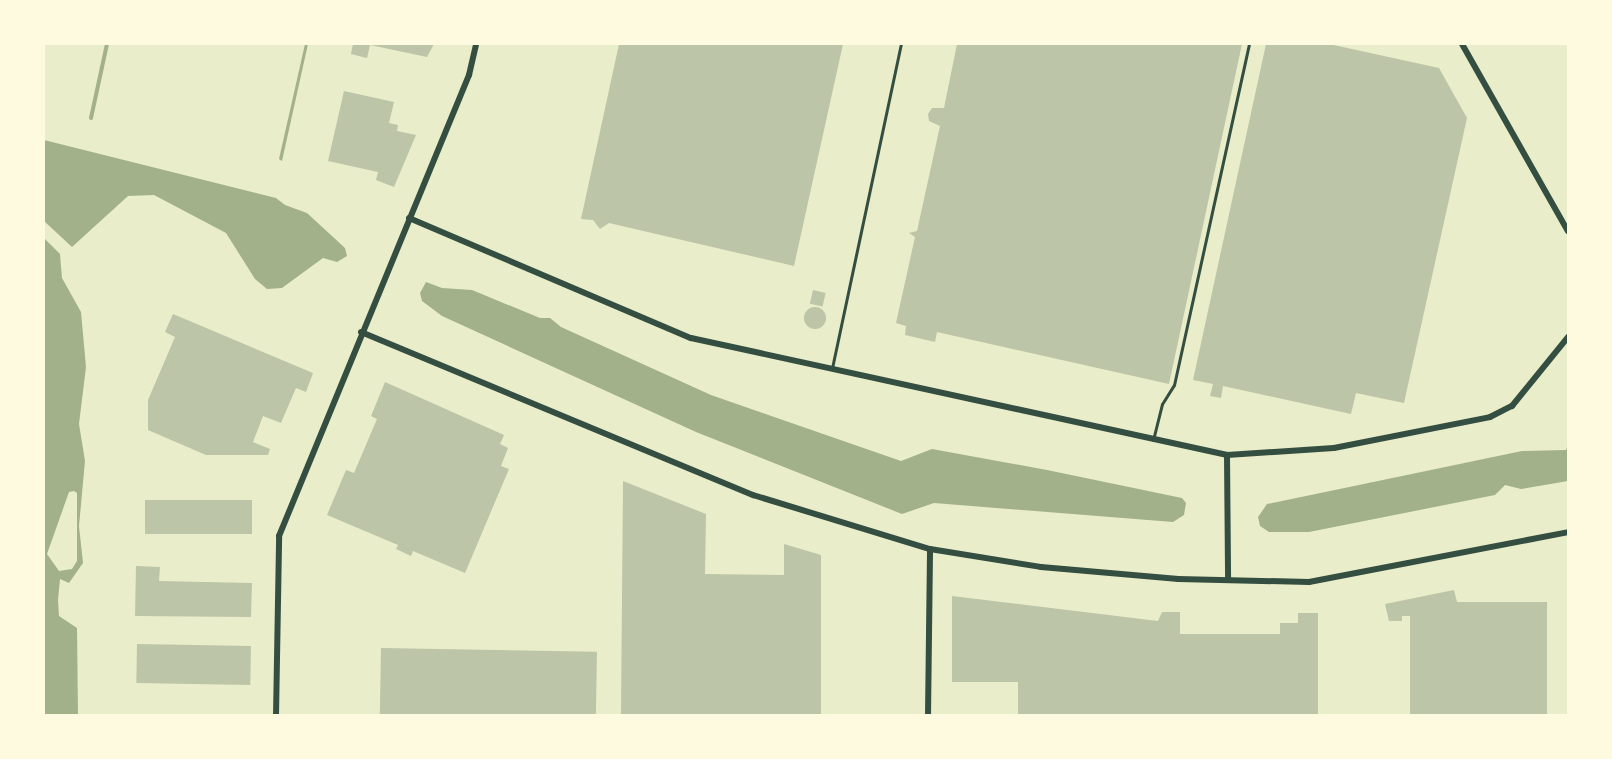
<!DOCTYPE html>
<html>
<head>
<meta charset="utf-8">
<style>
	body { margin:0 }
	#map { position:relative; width:1612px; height:759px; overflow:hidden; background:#e9edc9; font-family:Raleway,sans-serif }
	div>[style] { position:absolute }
	.water>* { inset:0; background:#a3b18a }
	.stream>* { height:4px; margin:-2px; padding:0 2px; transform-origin:2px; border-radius:2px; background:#a3b18a }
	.building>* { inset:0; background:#bcc5a7; transform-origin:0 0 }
	.round { border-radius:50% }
	.service>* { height:3px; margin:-1.5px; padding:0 1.5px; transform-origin:1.5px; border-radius:1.5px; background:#344e41 }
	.minor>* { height:6px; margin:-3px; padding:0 3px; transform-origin:3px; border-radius:3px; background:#344e41 }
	span { translate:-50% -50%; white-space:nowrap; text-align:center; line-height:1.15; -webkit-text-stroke:5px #fefae0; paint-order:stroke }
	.frame { position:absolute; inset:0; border:45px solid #fefae0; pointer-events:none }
</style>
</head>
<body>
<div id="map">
	<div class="water">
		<div style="clip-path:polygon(305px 44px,308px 44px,282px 161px,279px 159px)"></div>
		<div style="clip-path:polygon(44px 140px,276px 198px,285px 205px,307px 213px,345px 248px,347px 256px,337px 262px,323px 258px,282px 288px,267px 289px,255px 279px,226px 233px,154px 195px,128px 196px,72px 247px,44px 221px)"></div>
		<div style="clip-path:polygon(evenodd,44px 238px,60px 254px,62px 278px,81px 312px,86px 367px,79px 424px,85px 461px,79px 526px,83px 563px,69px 583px,60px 579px,58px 600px,59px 616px,77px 628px,78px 715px,44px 715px,44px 238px,74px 491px,77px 493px,77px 561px,72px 569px,59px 571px,47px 554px,69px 492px,74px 491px)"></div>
		<div style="clip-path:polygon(426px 282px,442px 288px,472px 290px,540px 318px,550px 318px,561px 327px,711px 395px,901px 461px,932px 449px,1047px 470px,1182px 498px,1186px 503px,1184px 515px,1173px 522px,934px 503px,902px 514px,696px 432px,442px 316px,422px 301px,420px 293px)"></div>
		<div style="clip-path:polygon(1568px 444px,1568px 481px,1521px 489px,1505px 485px,1495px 495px,1309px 532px,1269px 532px,1260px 526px,1258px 517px,1267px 504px,1522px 451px,1566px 450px)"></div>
	</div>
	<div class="stream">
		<div style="left:91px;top:118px;width:76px;rotate:-77.8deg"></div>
	</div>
	<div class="building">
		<div style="clip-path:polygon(353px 44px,434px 44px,427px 57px,370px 45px,367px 58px,351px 54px)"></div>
		<div style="clip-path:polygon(619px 44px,843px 44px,794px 266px,609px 223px,600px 229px,593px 220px,581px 219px)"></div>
		<div style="clip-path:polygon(957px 44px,1242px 44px,1169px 384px,937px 332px,935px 342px,905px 335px,906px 326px,896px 323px,915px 237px,909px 233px,917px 231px,940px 126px,929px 121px,928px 114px,932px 108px,944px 108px)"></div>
		<div style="clip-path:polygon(1266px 44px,1329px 44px,1439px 68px,1467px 118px,1404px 403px,1356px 393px,1351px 414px,1223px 386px,1221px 398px,1210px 396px,1213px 384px,1193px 380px)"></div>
		<div style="clip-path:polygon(344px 91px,394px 102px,389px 123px,398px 125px,397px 131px,416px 135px,394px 187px,376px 180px,378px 172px,328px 161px)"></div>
		<div style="left:813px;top:290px;width:13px;height:14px;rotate:13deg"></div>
		<div class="round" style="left:804px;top:307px;width:22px;height:22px"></div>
		<div style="clip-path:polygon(173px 314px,313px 373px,306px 392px,296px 388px,281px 423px,263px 416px,253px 442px,270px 449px,268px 455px,206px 455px,148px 430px,148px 400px,175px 337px,165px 332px)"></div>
		<div style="clip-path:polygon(385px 382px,504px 435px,500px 444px,508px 448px,501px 466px,509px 469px,465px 573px,413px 551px,411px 556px,396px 549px,398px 545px,327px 515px,346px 470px,354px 473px,377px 419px,371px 416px)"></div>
		<div style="clip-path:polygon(623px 481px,706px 514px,705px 574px,784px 575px,784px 544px,821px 555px,821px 716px,621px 716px)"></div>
		<div style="left:145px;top:500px;width:107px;height:34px"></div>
		<div style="clip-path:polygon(136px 566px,160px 567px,159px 581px,252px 583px,251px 617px,135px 616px)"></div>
		<div style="clip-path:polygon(1454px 590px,1457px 602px,1547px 602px,1547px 716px,1410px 716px,1410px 616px,1402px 616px,1402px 621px,1389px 621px,1385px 604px)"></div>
		<div style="clip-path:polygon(952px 596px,1158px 621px,1162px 612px,1180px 612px,1180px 634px,1280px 634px,1280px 623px,1298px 623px,1298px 613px,1318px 613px,1318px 716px,1018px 716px,1018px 682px,952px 682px)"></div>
		<div style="left:137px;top:644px;width:114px;height:39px;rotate:1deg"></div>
		<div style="left:381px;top:648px;width:216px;height:68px;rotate:1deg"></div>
	</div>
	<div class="service">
		<div style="left:832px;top:368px;width:331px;rotate:-78deg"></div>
		<div style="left:1153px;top:440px;width:37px;rotate:-76deg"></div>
		<div style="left:1162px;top:404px;width:22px;rotate:-58deg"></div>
		<div style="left:1174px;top:385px;width:349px;rotate:-77.6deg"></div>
	</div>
	<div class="minor">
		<div style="left:1462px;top:44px;width:215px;rotate:60.5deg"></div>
		<div style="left:409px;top:218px;width:306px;rotate:23.1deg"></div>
		<div style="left:691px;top:338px;width:549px;rotate:12.31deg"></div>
		<div style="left:1227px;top:455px;width:107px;rotate:-3.7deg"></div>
		<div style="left:1334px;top:448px;width:159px;rotate:-11.2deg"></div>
		<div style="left:1490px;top:417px;width:25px;rotate:-27deg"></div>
		<div style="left:1512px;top:406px;width:89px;rotate:-50.9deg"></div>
		<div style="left:361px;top:332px;width:425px;rotate:22.6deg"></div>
		<div style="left:753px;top:495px;width:185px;rotate:17deg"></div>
		<div style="left:930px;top:549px;width:112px;rotate:9.2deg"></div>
		<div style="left:1041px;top:567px;width:138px;rotate:5deg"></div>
		<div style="left:1178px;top:579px;width:131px;rotate:1.3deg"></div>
		<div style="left:1309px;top:582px;width:264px;rotate:-10.9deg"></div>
		<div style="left:1227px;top:455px;width:125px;rotate:89.5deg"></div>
		<div style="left:276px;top:716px;width:180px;rotate:-89deg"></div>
		<div style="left:279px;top:536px;width:499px;rotate:-67.6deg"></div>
		<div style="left:469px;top:75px;width:32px;rotate:-77deg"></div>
		<div style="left:928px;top:716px;width:167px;rotate:-89.3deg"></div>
	</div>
	<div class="frame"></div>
</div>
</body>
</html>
